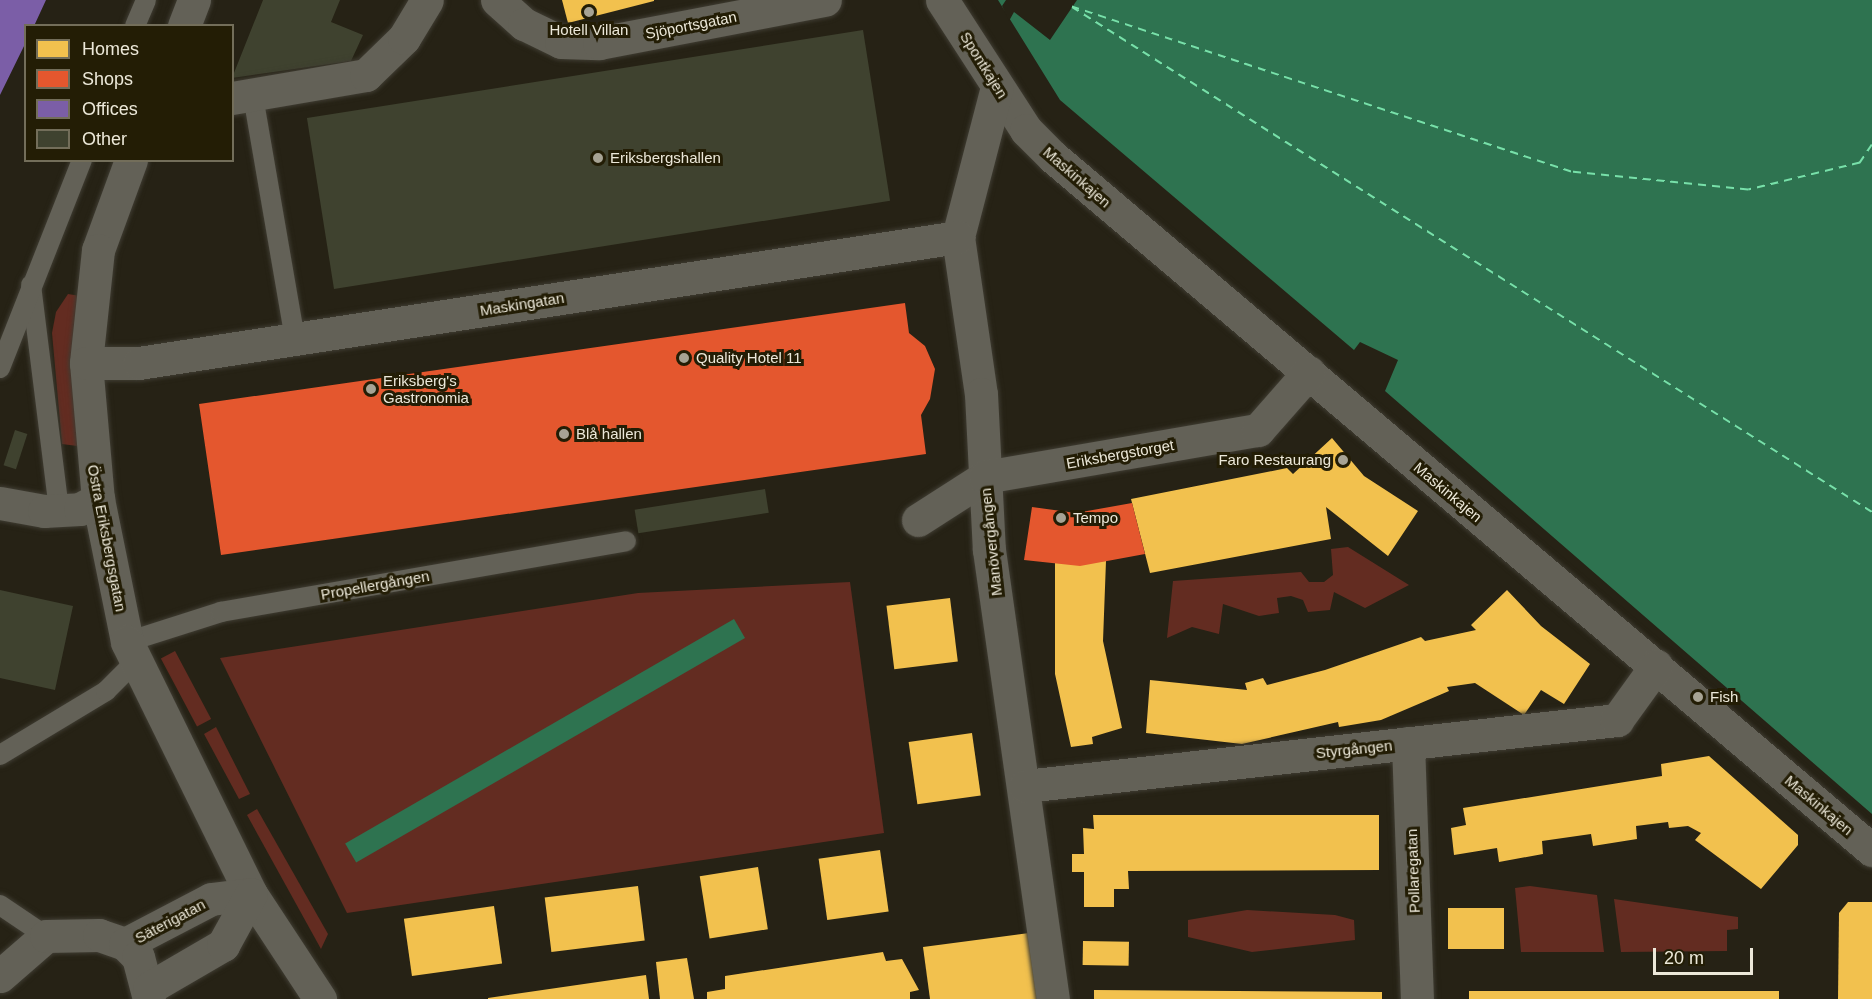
<!DOCTYPE html>
<html>
<head>
<meta charset="utf-8">
<style>
	body { margin:0 }
	#map { position:relative; width:1872px; height:999px; overflow:hidden; background:#262215; font-family:Arial,sans-serif }
	div>[style] { position:absolute }
	.green>* { inset:0; background:#632c21; transform-origin:0 0 }
	.water>* { inset:0; background:#2e7350; transform-origin:0 0 }
	.pier>* { inset:0; background:#262215 }
	.homes>* { inset:0; background:#f2c14e; transform-origin:0 0 }
	.shops>* { inset:0; background:#e4572e }
	.offices>* { inset:0; background:#7b5ea7 }
	.ferry>* { height:1.5px; margin-top:-0.75px; transform-origin:0; background:repeating-linear-gradient(90deg,#77e0a9 0 8px,transparent 0 14px) }
	.building>* { inset:0; background:#3f422f; transform-origin:0 0 }
	.roads { filter:drop-shadow(0 0 2px #3f3c32) drop-shadow(0 0 2px #3f3c32) }
	.lane>* { height:20px; margin:-10px; padding:0 10px; transform-origin:10px; border-radius:10px; background:#636157 }
	.street>* { height:33px; margin:-16.5px; padding:0 16.5px; transform-origin:16.5px; border-radius:16.5px; background:#636157 }
	.dots>* { width:16px; height:16px; translate:-50% -50%; box-sizing:border-box; border:3px solid #231d05; border-radius:50% }
	span { translate:-50% -50%; white-space:nowrap; text-align:center; line-height:1.15; -webkit-text-stroke:6px #231d05; paint-order:stroke }
	.street-label { font-size:15px; color:#ece8d9 }
	.poi-label { font-size:15px; color:#ece8d9 }
	.left { translate:0 -50%; text-align:left }
	.right { translate:-100% -50%; text-align:right }
	.legend { position:absolute; left:24px; top:24px; width:210px; height:138px; box-sizing:border-box; background:#231d05; border:2px solid #736e5a; margin:0; padding:8px 10px; list-style:none; font-size:18px; color:#ece8d9 }
	.legend li { display:flex; align-items:center; gap:12px; height:30px }
	.legend b { width:30px; border:2px solid #736e5a }
	.scale { position:absolute; left:1653px; top:948px; width:100px; height:27px; box-sizing:border-box; border:3px solid #ece8d9; border-top:0; padding-left:8px; font-size:18px; line-height:21px; white-space:nowrap; color:#ece8d9; -webkit-text-stroke:4px #231d05; paint-order:stroke }
</style>
</head>
<body>
<div id="map">
	<div class="green">
		<div style="clip-path:polygon(68px 294px,80px 296px,77px 446px,62px 444px,52px 333px,56px 312px)"></div>
		<div style="clip-path:polygon(1348px 547px,1409px 585px,1365px 608px,1334px 592px,1330px 610px,1308px 612px,1303px 600px,1291px 596px,1277px 598px,1279px 613px,1259px 616px,1223px 604px,1219px 634px,1192px 627px,1167px 638px,1173px 581px,1301px 572px,1309px 582px,1324px 582px,1333px 575px,1331px 549px)"></div>
		<div style="clip-path:polygon(850px 582px,884px 833px,347px 913px,220px 658px,638px 593px)"></div>
		<div style="left:175px;top:651px;width:77px;height:16px;rotate:62deg"></div>
		<div style="clip-path:polygon(216px 727px,250px 794px,239px 799px,204px 734px)"></div>
		<div style="clip-path:polygon(257px 809px,328px 934px,321px 949px,247px 815px)"></div>
		<div style="clip-path:polygon(1530px 886px,1597px 895px,1604px 952px,1521px 952px,1515px 888px)"></div>
		<div style="clip-path:polygon(1614px 899px,1738px 917px,1738px 929px,1727px 930px,1727px 951px,1621px 952px)"></div>
		<div style="clip-path:polygon(1247px 910px,1335px 915px,1354px 920px,1355px 940px,1252px 952px,1188px 937px,1188px 920px)"></div>
	</div>
	<div class="water">
		<div style="clip-path:polygon(998px 0,1872px 0,1872px 814px,1385px 391px,1398px 360px,1360px 342px,1354px 350px,1060px 100px)"></div>
		<div style="left:734px;top:619px;width:22px;height:449px;rotate:60deg"></div>
	</div>
	<div class="pier">
		<div style="clip-path:polygon(1006px 0,1077px 0,1050px 40px,1014px 12px,1009px 21px,1002px 6px)"></div>
	</div>
	<div class="homes">
		<div style="clip-path:polygon(562px 0,654px 0,654px 1px,568px 23px)"></div>
		<div style="clip-path:polygon(1332px 438px,1364px 476px,1418px 511px,1388px 556px,1326px 507px,1331px 539px,1150px 573px,1131px 499px,1287px 468px,1293px 474px)"></div>
		<div style="clip-path:polygon(1106px 561px,1103px 641px,1122px 728px,1092px 737px,1093px 744px,1071px 747px,1055px 674px,1055px 563px)"></div>
		<div style="clip-path:polygon(1507px 590px,1541px 626px,1590px 664px,1564px 704px,1541px 690px,1524px 715px,1475px 683px,1447px 687px,1449px 691px,1381px 720px,1339px 727px,1338px 722px,1242px 744px,1146px 733px,1150px 680px,1247px 690px,1245px 683px,1263px 678px,1267px 685px,1325px 670px,1421px 637px,1425px 641px,1476px 630px,1471px 625px)"></div>
		<div style="left:950px;top:598px;width:64px;height:64px;rotate:83deg"></div>
		<div style="left:972px;top:733px;width:63px;height:64px;rotate:82deg"></div>
		<div style="clip-path:polygon(1709px 756px,1798px 835px,1798px 845px,1761px 889px,1695px 840px,1701px 833px,1688px 826px,1669px 828px,1668px 822px,1636px 826px,1637px 839px,1593px 846px,1591px 834px,1542px 841px,1543px 854px,1499px 862px,1497px 848px,1454px 855px,1451px 828px,1466px 825px,1463px 808px,1662px 776px,1661px 764px)"></div>
		<div style="clip-path:polygon(1093px 815px,1379px 815px,1379px 870px,1128px 871px,1129px 889px,1114px 889px,1114px 907px,1084px 907px,1084px 872px,1072px 872px,1072px 854px,1084px 854px,1083px 828px,1094px 829px)"></div>
		<div style="left:880px;top:850px;width:62px;height:62px;rotate:82deg"></div>
		<div style="left:758px;top:867px;width:63px;height:59px;rotate:81deg"></div>
		<div style="left:638px;top:886px;width:55px;height:94px;rotate:83deg"></div>
		<div style="clip-path:polygon(1848px 902px,1872px 902px,1872px 999px,1838px 999px,1839px 913px)"></div>
		<div style="left:494px;top:906px;width:58px;height:91px;rotate:82deg"></div>
		<div style="left:1448px;top:908px;width:56px;height:41px"></div>
		<div style="clip-path:polygon(1029px 933px,1038px 999px,930px 999px,923px 947px)"></div>
		<div style="left:1083px;top:941px;width:46px;height:24px;rotate:1deg"></div>
		<div style="clip-path:polygon(883px 952px,886px 961px,902px 959px,919px 990px,910px 992px,910px 999px,707px 999px,707px 992px,725px 989px,725px 976px)"></div>
		<div style="clip-path:polygon(687px 958px,694px 999px,660px 999px,656px 962px)"></div>
		<div style="clip-path:polygon(646px 975px,649px 999px,488px 999px,488px 998px)"></div>
		<div style="clip-path:polygon(1094px 990px,1382px 992px,1382px 999px,1094px 999px)"></div>
		<div style="left:1469px;top:991px;width:310px;height:8px"></div>
	</div>
	<div class="shops">
		<div style="clip-path:polygon(905px 303px,909px 333px,925px 346px,935px 369px,930px 399px,921px 415px,926px 454px,221px 555px,199px 404px)"></div>
		<div style="clip-path:polygon(1132px 503px,1145px 554px,1080px 566px,1024px 560px,1032px 507px,1076px 513px)"></div>
	</div>
	<div class="offices">
		<div style="clip-path:polygon(0 0,46px 0,34px 26px,26px 26px,26px 42px,0 95px)"></div>
	</div>
	<div class="ferry">
		<div style="left:1872px;top:145px;width:22px;rotate:124deg"></div>
		<div style="left:1860px;top:163px;width:115px;rotate:166.4deg"></div>
		<div style="left:1748px;top:190px;width:178px;rotate:-174.2deg"></div>
		<div style="left:1571px;top:172px;width:526px;rotate:-161.7deg"></div>
		<div style="left:1072px;top:7px;width:946px;rotate:32.26deg"></div>
	</div>
	<div class="building">
		<div style="clip-path:polygon(263px 0,340px 0,331px 22px,363px 35px,351px 61px,232px 78px)"></div>
		<div style="left:863px;top:30px;width:173px;height:563px;rotate:81deg"></div>
		<div style="left:15px;top:430px;width:13px;height:37px;rotate:18deg"></div>
		<div style="left:765px;top:489px;width:24px;height:132px;rotate:81deg"></div>
		<div style="clip-path:polygon(0 590px,73px 606px,55px 690px,0 678px)"></div>
	</div>
	<div class="roads">
		<div class="lane">
			<div style="left:135px;top:26px;width:28px;rotate:-67deg"></div>
			<div style="left:253px;top:96px;width:247px;rotate:80.2deg"></div>
			<div style="left:31px;top:285px;width:226px;rotate:82.9deg"></div>
			<div style="left:0;top:368px;width:224px;rotate:-68.5deg"></div>
			<div style="left:127px;top:642px;width:99px;rotate:-17.7deg"></div>
			<div style="left:221px;top:612px;width:411px;rotate:-9.9deg"></div>
			<div style="left:0;top:755px;width:124px;rotate:-31.1deg"></div>
			<div style="left:106px;top:691px;width:42px;rotate:-45deg"></div>
			<div style="left:0;top:905px;width:55px;rotate:34deg"></div>
		</div>
		<div class="street">
			<div style="left:497px;top:0;width:36px;rotate:42deg"></div>
			<div style="left:524px;top:24px;width:41px;rotate:25.9deg"></div>
			<div style="left:561px;top:42px;width:38px;rotate:2deg"></div>
			<div style="left:599px;top:43px;width:230px;rotate:-10.8deg"></div>
			<div style="left:942px;top:0;width:155px;rotate:57.1deg"></div>
			<div style="left:1026px;top:130px;width:38px;rotate:45deg"></div>
			<div style="left:1053px;top:157px;width:1073px;rotate:40.24deg"></div>
			<div style="left:184px;top:26px;width:28px;rotate:-69deg"></div>
			<div style="left:997px;top:87px;width:155px;rotate:104.6deg"></div>
			<div style="left:958px;top:237px;width:159px;rotate:81.7deg"></div>
			<div style="left:981px;top:394px;width:156px;rotate:87.1deg"></div>
			<div style="left:989px;top:550px;width:454px;rotate:81.9deg"></div>
			<div style="left:232px;top:98px;width:136px;rotate:-9.7deg"></div>
			<div style="left:366px;top:75px;width:53px;rotate:-44.2deg"></div>
			<div style="left:404px;top:38px;width:44px;rotate:-58.8deg"></div>
			<div style="left:131px;top:160px;width:96px;rotate:110.1deg"></div>
			<div style="left:98px;top:250px;width:114px;rotate:96.1deg"></div>
			<div style="left:86px;top:363px;width:137px;rotate:85deg"></div>
			<div style="left:98px;top:499px;width:146px;rotate:78.5deg"></div>
			<div style="left:127px;top:642px;width:281px;rotate:63.8deg"></div>
			<div style="left:251px;top:894px;width:126px;rotate:56.7deg"></div>
			<div style="left:86px;top:363px;width:53px"></div>
			<div style="left:139px;top:363px;width:829px;rotate:-8.75deg"></div>
			<div style="left:0;top:503px;width:45px;rotate:10.3deg"></div>
			<div style="left:44px;top:511px;width:36px;rotate:-3deg"></div>
			<div style="left:80px;top:509px;width:21px;rotate:-29deg"></div>
			<div style="left:918px;top:520px;width:80px;rotate:-32.7deg"></div>
			<div style="left:985px;top:477px;width:277px;rotate:-9.8deg"></div>
			<div style="left:1258px;top:430px;width:77px;rotate:-48.7deg"></div>
			<div style="left:1408px;top:743px;width:256px;rotate:88deg"></div>
			<div style="left:1025px;top:786px;width:596px;rotate:-6.36deg"></div>
			<div style="left:1617px;top:720px;width:67px;rotate:-54.2deg"></div>
			<div style="left:125px;top:944px;width:97px;rotate:-27.6deg"></div>
			<div style="left:211px;top:899px;width:40px;rotate:-7.1deg"></div>
			<div style="left:0;top:976px;width:61px;rotate:-41deg"></div>
			<div style="left:46px;top:936px;width:53px;rotate:-1.1deg"></div>
			<div style="left:99px;top:935px;width:28px;rotate:19deg"></div>
			<div style="left:125px;top:944px;width:18px;rotate:45deg"></div>
			<div style="left:138px;top:957px;width:43px;rotate:75.3deg"></div>
			<div style="left:149px;top:988px;width:86px;rotate:-30.2deg"></div>
			<div style="left:223px;top:945px;width:58px;rotate:-61.2deg"></div>
		</div>
	</div>
	<div class="dots">
		<div style="left:589px;top:12px;background:#a7a394"></div>
		<div style="left:598px;top:158px;background:#a7a394"></div>
		<div style="left:684px;top:358px;background:#a7a394"></div>
		<div style="left:371px;top:389px;background:#a7a394"></div>
		<div style="left:564px;top:434px;background:#a7a394"></div>
		<div style="left:1343px;top:460px;background:#a7a394"></div>
		<div style="left:1061px;top:518px;background:#a7a394"></div>
		<div style="left:1698px;top:697px;background:#a7a394"></div>
	</div>
	<div class="street-label">
		<span style="left:691px;top:25px;rotate:-11deg">Sjöportsgatan</span>
		<span style="left:984px;top:65px;rotate:58deg">Spontkajen</span>
		<span style="left:1077px;top:177px;rotate:41deg">Maskinkajen</span>
		<span style="left:522px;top:304px;rotate:-9deg">Maskingatan</span>
		<span style="left:1120px;top:454px;rotate:-10deg">Eriksbergstorget</span>
		<span style="left:1448px;top:492px;rotate:40deg">Maskinkajen</span>
		<span style="left:107px;top:538px;rotate:79deg">Östra Eriksbergsgatan</span>
		<span style="left:991px;top:542px;rotate:-96deg">Manövergången</span>
		<span style="left:375px;top:585px;rotate:-10deg">Propellergången</span>
		<span style="left:1354px;top:749px;rotate:-6deg">Styrgången</span>
		<span style="left:1819px;top:805px;rotate:40deg">Maskinkajen</span>
		<span style="left:1413px;top:871px;rotate:-92deg">Pollaregatan</span>
		<span style="left:170px;top:921px;rotate:-28deg">Säterigatan</span>
	</div>
	<div class="poi-label">
		<span style="left:589px;top:30px">Hotell Villan</span>
		<span class="left" style="left:610px;top:158px">Eriksbergshallen</span>
		<span class="left" style="left:696px;top:358px">Quality Hotel 11</span>
		<span class="left" style="left:383px;top:389px">Eriksberg's<br>Gastronomia</span>
		<span class="left" style="left:576px;top:434px">Blå hallen</span>
		<span class="right" style="left:1331px;top:460px">Faro Restaurang</span>
		<span class="left" style="left:1073px;top:518px">Tempo</span>
		<span class="left" style="left:1710px;top:697px">Fish</span>
	</div>
	<ul class="legend">
	<li><b style="height:16px;background:#f2c14e"></b>Homes</li>
	<li><b style="height:16px;background:#e4572e"></b>Shops</li>
	<li><b style="height:16px;background:#7b5ea7"></b>Offices</li>
	<li><b style="height:16px;background:#3f422f"></b>Other</li>
	</ul>
	<div class="scale">20 m</div>
</div>
</body>
</html>
